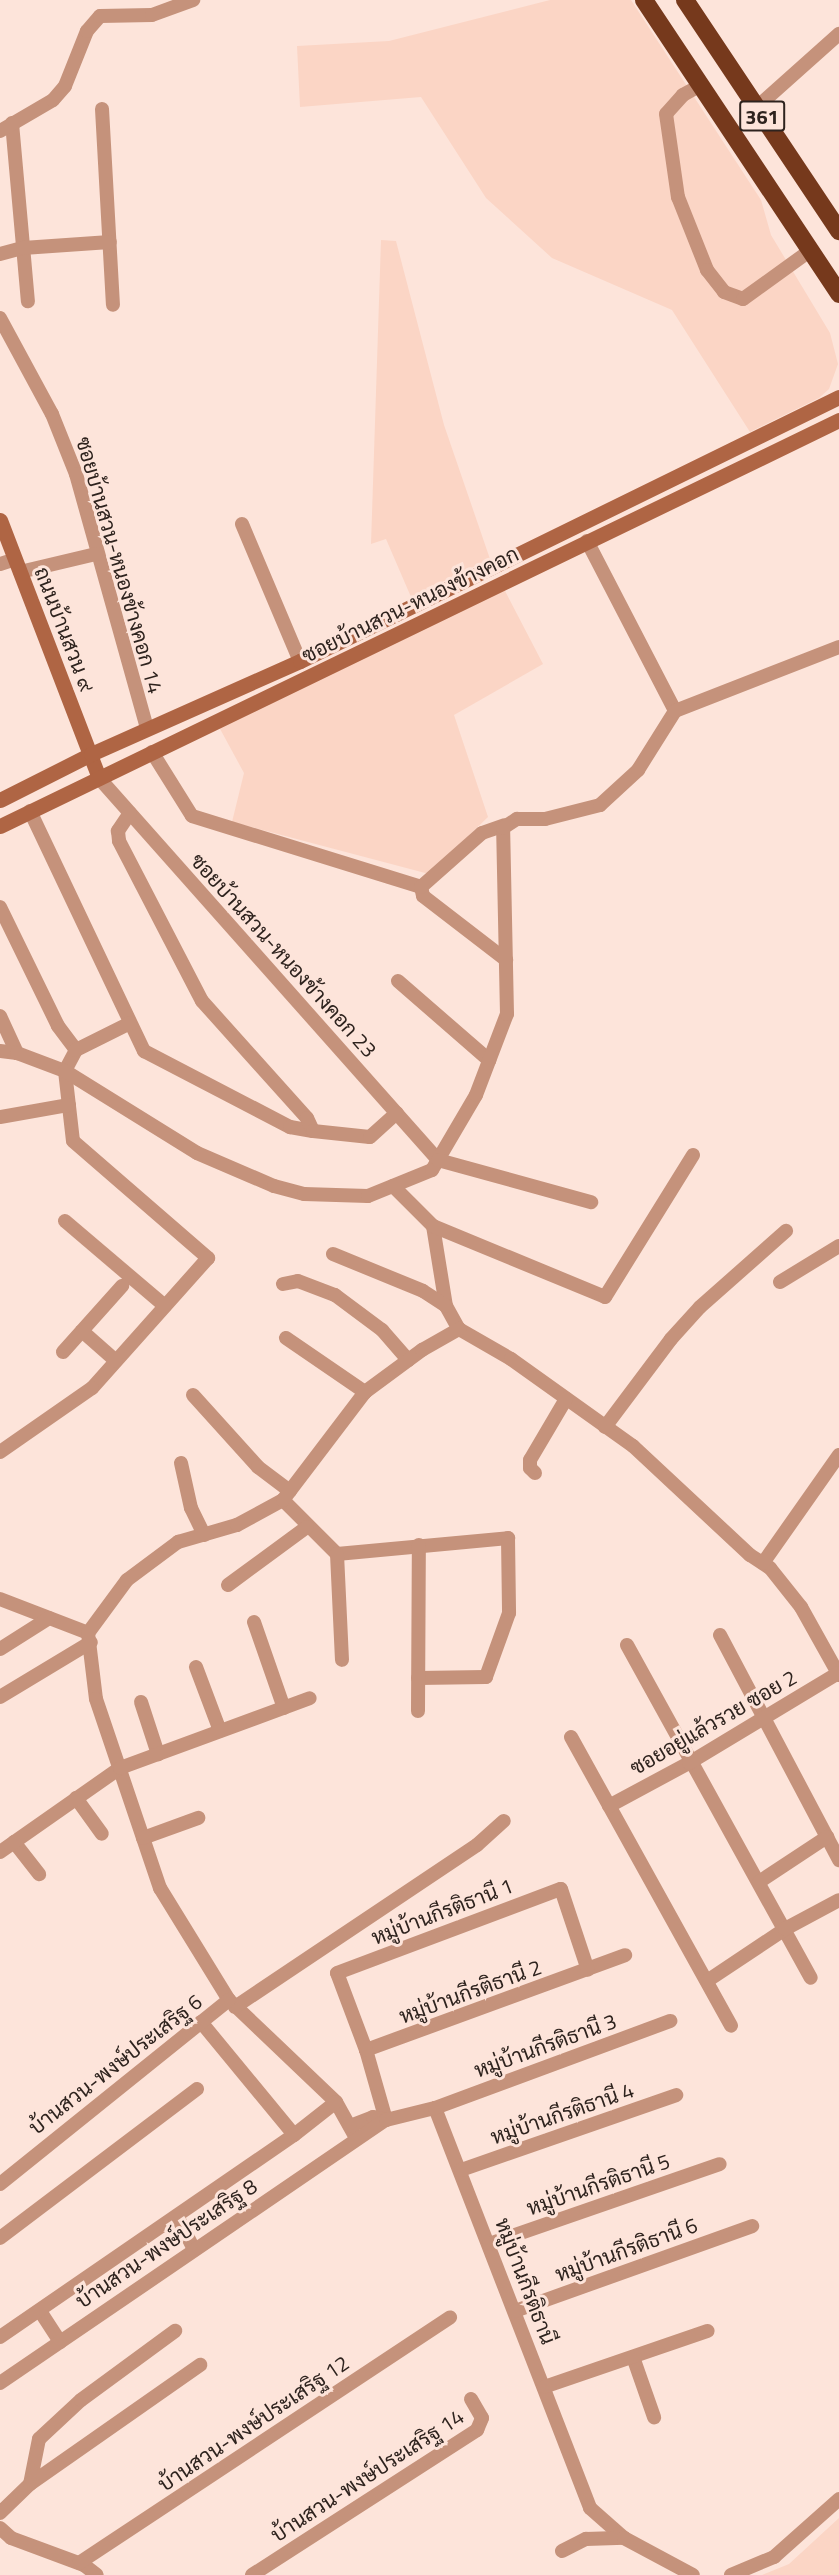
<!DOCTYPE html>
<html>
<head>
<meta charset="utf-8">
<style>
	body { margin:0 }
	#map { position:relative; width:839px; height:2575px; overflow:hidden; background:#fde4da; font-family:"Titillium Web",Sarabun,sans-serif }
	div>[style] { position:absolute }
	.built>* { inset:0; background:#fbd5c5 }
	.street>* { height:14px; margin:-7px; padding:0 7px; transform-origin:7px; border-radius:7px; background:#c5927b }
	.secondary>* { height:15px; margin:-7.5px; padding:0 7.5px; transform-origin:7.5px; border-radius:7.5px; background:#af6544 }
	.highway>* { height:18px; margin:-9px; padding:0 9px; transform-origin:9px; border-radius:9px; background:#76391c }
	span { translate:-50% -50%; white-space:nowrap; text-align:center; line-height:1.15; -webkit-text-stroke:6px #fde4da; paint-order:stroke }
	.shield-label span { padding:2px 4px; background:#fde4da; border:2px solid; border-radius:4px; -webkit-text-stroke-width:0 }
	.shield-label { font-size:20px; color:#2e231e; font-weight:700 }
	.street-label { font-size:21px; color:#2e231e }
</style>
</head>
<body>
<div id="map">
	<div class="built">
		<div style="clip-path:polygon(550px 0,631px 0,761px 200px,771px 235px,830px 333px,838px 364px,829px 389px,819px 398px,750px 432px,672px 310px,552px 258px,486px 198px,421px 97px,300px 107px,297px 46px,389px 41px)"></div>
		<div style="clip-path:polygon(381px 240px,396px 241px,444px 425px,490px 559px,411px 597px,386px 539px,371px 544px)"></div>
		<div style="clip-path:polygon(504px 589px,543px 664px,454px 715px,488px 817px,429px 874px,232px 822px,244px 773px,219px 727px)"></div>
		<div style="clip-path:polygon(839px 2518px,839px 2575px,762px 2575px,789px 2564px)"></div>
	</div>
	<div class="street">
		<div style="left:701px;top:85px;width:21px;rotate:151deg"></div>
		<div style="left:683px;top:95px;width:25px;rotate:132deg"></div>
		<div style="left:666px;top:114px;width:84px;rotate:81.8deg"></div>
		<div style="left:678px;top:197px;width:79px;rotate:68.3deg"></div>
		<div style="left:707px;top:270px;width:28px;rotate:52deg"></div>
		<div style="left:724px;top:292px;width:20px;rotate:20deg"></div>
		<div style="left:743px;top:299px;width:84px;rotate:-35.8deg"></div>
		<div style="left:757px;top:107px;width:110px;rotate:-41.7deg"></div>
		<div style="left:102px;top:109px;width:196px;rotate:86.8deg"></div>
		<div style="left:12px;top:123px;width:179px;rotate:84.9deg"></div>
		<div style="left:0;top:131px;width:61px;rotate:-30.3deg"></div>
		<div style="left:53px;top:100px;width:18px;rotate:-49deg"></div>
		<div style="left:65px;top:86px;width:59px;rotate:-68.2deg"></div>
		<div style="left:87px;top:31px;width:20px;rotate:-49deg"></div>
		<div style="left:100px;top:16px;width:52px;rotate:-1.1deg"></div>
		<div style="left:152px;top:15px;width:44px;rotate:-20.1deg"></div>
		<div style="left:0;top:254px;width:24px;rotate:-15deg"></div>
		<div style="left:23px;top:248px;width:87px;rotate:-3.9deg"></div>
		<div style="left:0;top:318px;width:109px;rotate:61.6deg"></div>
		<div style="left:52px;top:414px;width:65px;rotate:68.2deg"></div>
		<div style="left:76px;top:474px;width:265px;rotate:74.4deg"></div>
		<div style="left:242px;top:524px;width:149px;rotate:67.1deg"></div>
		<div style="left:587px;top:541px;width:191px;rotate:62.6deg"></div>
		<div style="left:0;top:564px;width:16px;rotate:-18deg"></div>
		<div style="left:20px;top:572px;width:78px;rotate:-13.3deg"></div>
		<div style="left:152px;top:752px;width:75px;rotate:58deg"></div>
		<div style="left:192px;top:816px;width:240px;rotate:17.2deg"></div>
		<div style="left:99px;top:778px;width:511px;rotate:48.41deg"></div>
		<div style="left:30px;top:811px;width:266px;rotate:64.6deg"></div>
		<div style="left:144px;top:1051px;width:165px;rotate:27.5deg"></div>
		<div style="left:290px;top:1127px;width:23px;rotate:10deg"></div>
		<div style="left:130px;top:813px;width:22px;rotate:124deg"></div>
		<div style="left:118px;top:831px;width:10px;rotate:84deg"></div>
		<div style="left:119px;top:841px;width:180px;rotate:62.6deg"></div>
		<div style="left:202px;top:1001px;width:157px;rotate:48.1deg"></div>
		<div style="left:307px;top:1118px;width:14px;rotate:65deg"></div>
		<div style="left:313px;top:1131px;width:57px;rotate:6deg"></div>
		<div style="left:370px;top:1137px;width:36px;rotate:-42deg"></div>
		<div style="left:421px;top:887px;width:9px;rotate:77deg"></div>
		<div style="left:423px;top:896px;width:105px;rotate:37.6deg"></div>
		<div style="left:421px;top:887px;width:81px;rotate:-41.5deg"></div>
		<div style="left:482px;top:833px;width:24px;rotate:-19deg"></div>
		<div style="left:0;top:907px;width:132px;rotate:64deg"></div>
		<div style="left:58px;top:1026px;width:30px;rotate:53deg"></div>
		<div style="left:76px;top:1050px;width:24px;rotate:118deg"></div>
		<div style="left:65px;top:1071px;width:70px;rotate:83.5deg"></div>
		<div style="left:73px;top:1141px;width:179px;rotate:40.9deg"></div>
		<div style="left:208px;top:1258px;width:174px;rotate:131.7deg"></div>
		<div style="left:92px;top:1388px;width:112px;rotate:145.2deg"></div>
		<div style="left:398px;top:981px;width:121px;rotate:41deg"></div>
		<div style="left:0;top:1016px;width:41px;rotate:65.3deg"></div>
		<div style="left:76px;top:1050px;width:60px;rotate:-26.6deg"></div>
		<div style="left:0;top:1051px;width:17px;rotate:7deg"></div>
		<div style="left:17px;top:1053px;width:51px;rotate:20.6deg"></div>
		<div style="left:65px;top:1071px;width:155px;rotate:31.8deg"></div>
		<div style="left:197px;top:1153px;width:84px;rotate:23.2deg"></div>
		<div style="left:274px;top:1186px;width:31px;rotate:15deg"></div>
		<div style="left:304px;top:1194px;width:64px;rotate:1.8deg"></div>
		<div style="left:368px;top:1196px;width:69px;rotate:-22.1deg"></div>
		<div style="left:432px;top:1170px;width:87px;rotate:-59.6deg"></div>
		<div style="left:476px;top:1095px;width:87px;rotate:-69.1deg"></div>
		<div style="left:507px;top:1014px;width:186px;rotate:-91.2deg"></div>
		<div style="left:503px;top:828px;width:17px;rotate:-33deg"></div>
		<div style="left:517px;top:819px;width:28px"></div>
		<div style="left:545px;top:819px;width:57px;rotate:-14.3deg"></div>
		<div style="left:600px;top:805px;width:52px;rotate:-42.6deg"></div>
		<div style="left:638px;top:770px;width:70px;rotate:-57.9deg"></div>
		<div style="left:675px;top:711px;width:176px;rotate:-21.3deg"></div>
		<div style="left:0;top:1117px;width:70px;rotate:-9.9deg"></div>
		<div style="left:438px;top:1160px;width:159px;rotate:15.4deg"></div>
		<div style="left:393px;top:1186px;width:57px;rotate:45deg"></div>
		<div style="left:433px;top:1226px;width:81px;rotate:80.8deg"></div>
		<div style="left:446px;top:1306px;width:26px;rotate:61deg"></div>
		<div style="left:459px;top:1329px;width:60px;rotate:30deg"></div>
		<div style="left:511px;top:1359px;width:150px;rotate:35.5deg"></div>
		<div style="left:633px;top:1446px;width:160px;rotate:43deg"></div>
		<div style="left:750px;top:1555px;width:24px;rotate:33deg"></div>
		<div style="left:770px;top:1568px;width:50px;rotate:51.5deg"></div>
		<div style="left:801px;top:1607px;width:78px;rotate:60.8deg"></div>
		<div style="left:65px;top:1221px;width:131px;rotate:40.4deg"></div>
		<div style="left:433px;top:1226px;width:186px;rotate:22.4deg"></div>
		<div style="left:605px;top:1297px;width:167px;rotate:-58.2deg"></div>
		<div style="left:333px;top:1254px;width:97px;rotate:22.3deg"></div>
		<div style="left:423px;top:1291px;width:27px;rotate:33deg"></div>
		<div style="left:780px;top:1282px;width:69px;rotate:-31.4deg"></div>
		<div style="left:283px;top:1284px;width:15px;rotate:-11deg"></div>
		<div style="left:298px;top:1281px;width:40px;rotate:21deg"></div>
		<div style="left:335px;top:1295px;width:59px;rotate:36.7deg"></div>
		<div style="left:382px;top:1330px;width:40px;rotate:49deg"></div>
		<div style="left:82px;top:1331px;width:45px;rotate:41.4deg"></div>
		<div style="left:286px;top:1338px;width:96px;rotate:34.4deg"></div>
		<div style="left:63px;top:1352px;width:89px;rotate:-48.2deg"></div>
		<div style="left:193px;top:1395px;width:97px;rotate:47.9deg"></div>
		<div style="left:258px;top:1467px;width:40px;rotate:37deg"></div>
		<div style="left:605px;top:1427px;width:110px;rotate:-53.1deg"></div>
		<div style="left:671px;top:1339px;width:43px;rotate:-47.8deg"></div>
		<div style="left:700px;top:1307px;width:115px;rotate:-41.5deg"></div>
		<div style="left:181px;top:1463px;width:46px;rotate:77.5deg"></div>
		<div style="left:191px;top:1508px;width:30px;rotate:64deg"></div>
		<div style="left:535px;top:1473px;width:7px;rotate:-135deg"></div>
		<div style="left:530px;top:1468px;width:8px;rotate:-90deg"></div>
		<div style="left:530px;top:1460px;width:71px;rotate:-59.5deg"></div>
		<div style="left:283px;top:1500px;width:76px;rotate:45deg"></div>
		<div style="left:337px;top:1554px;width:172px;rotate:-5.3deg"></div>
		<div style="left:508px;top:1538px;width:75px;rotate:89.2deg"></div>
		<div style="left:509px;top:1613px;width:68px;rotate:109.8deg"></div>
		<div style="left:486px;top:1677px;width:68px;rotate:179.2deg"></div>
		<div style="left:337px;top:1554px;width:106px;rotate:87.3deg"></div>
		<div style="left:763px;top:1563px;width:132px;rotate:-54.9deg"></div>
		<div style="left:228px;top:1585px;width:98px;rotate:-36.3deg"></div>
		<div style="left:0;top:1599px;width:94px;rotate:21.1deg"></div>
		<div style="left:254px;top:1622px;width:91px;rotate:70.8deg"></div>
		<div style="left:88px;top:1633px;width:66px;rotate:83.1deg"></div>
		<div style="left:96px;top:1699px;width:200px;rotate:71.3deg"></div>
		<div style="left:160px;top:1888px;width:132px;rotate:58.4deg"></div>
		<div style="left:229px;top:2000px;width:148px;rotate:43.6deg"></div>
		<div style="left:336px;top:2102px;width:41px;rotate:60.9deg"></div>
		<div style="left:88px;top:1633px;width:66px;rotate:-53.7deg"></div>
		<div style="left:127px;top:1580px;width:64px;rotate:-36.7deg"></div>
		<div style="left:178px;top:1542px;width:61px;rotate:-16.1deg"></div>
		<div style="left:237px;top:1525px;width:52px;rotate:-28.5deg"></div>
		<div style="left:283px;top:1500px;width:136px;rotate:-52.8deg"></div>
		<div style="left:365px;top:1392px;width:71px;rotate:-36.4deg"></div>
		<div style="left:422px;top:1350px;width:43px;rotate:-29.6deg"></div>
		<div style="left:720px;top:1635px;width:255px;rotate:62.1deg"></div>
		<div style="left:627px;top:1645px;width:380px;rotate:61.1deg"></div>
		<div style="left:0;top:1649px;width:58px;rotate:-32.3deg"></div>
		<div style="left:196px;top:1667px;width:68px;rotate:69.4deg"></div>
		<div style="left:0;top:1697px;width:106px;rotate:-31.1deg"></div>
		<div style="left:141px;top:1702px;width:55px;rotate:71.9deg"></div>
		<div style="left:418px;top:1711px;width:166px;rotate:-89.7deg"></div>
		<div style="left:571px;top:1737px;width:330px;rotate:61deg"></div>
		<div style="left:76px;top:1798px;width:44px;rotate:54.2deg"></div>
		<div style="left:609px;top:1806px;width:91px;rotate:-28.3deg"></div>
		<div style="left:689px;top:1763px;width:174px;rotate:-31.1deg"></div>
		<div style="left:143px;top:1838px;width:59px;rotate:-20deg"></div>
		<div style="left:14px;top:1842px;width:41px;rotate:52deg"></div>
		<div style="left:0;top:1852px;width:146px;rotate:-35deg"></div>
		<div style="left:120px;top:1768px;width:202px;rotate:-20.2deg"></div>
		<div style="left:759px;top:1882px;width:82px;rotate:-33.5deg"></div>
		<div style="left:707px;top:1981px;width:94px;rotate:-33.7deg"></div>
		<div style="left:785px;top:1929px;width:61px;rotate:-28.2deg"></div>
		<div style="left:235px;top:2007px;width:291px;rotate:-33.8deg"></div>
		<div style="left:477px;top:1845px;width:36px;rotate:-42deg"></div>
		<div style="left:201px;top:2022px;width:146px;rotate:50.5deg"></div>
		<div style="left:294px;top:2135px;width:53px;rotate:-38.2deg"></div>
		<div style="left:366px;top:2050px;width:276px;rotate:-20.1deg"></div>
		<div style="left:435px;top:2108px;width:429px;rotate:68.8deg"></div>
		<div style="left:590px;top:2508px;width:45px;rotate:41.4deg"></div>
		<div style="left:386px;top:2120px;width:73px;rotate:-105.9deg"></div>
		<div style="left:366px;top:2050px;width:82px;rotate:-110.6deg"></div>
		<div style="left:337px;top:1973px;width:239px;rotate:-20.6deg"></div>
		<div style="left:561px;top:1889px;width:85px;rotate:71.6deg"></div>
		<div style="left:350px;top:2126px;width:25px;rotate:-21deg"></div>
		<div style="left:373px;top:2117px;width:13px;rotate:13deg"></div>
		<div style="left:461px;top:2170px;width:228px;rotate:-19.2deg"></div>
		<div style="left:0;top:2184px;width:294px;rotate:-38.8deg"></div>
		<div style="left:177px;top:2216px;width:38px;rotate:63deg"></div>
		<div style="left:0;top:2238px;width:247px;rotate:-37.1deg"></div>
		<div style="left:489px;top:2244px;width:244px;rotate:-19.1deg"></div>
		<div style="left:40px;top:2311px;width:37px;rotate:57deg"></div>
		<div style="left:515px;top:2311px;width:252px;rotate:-19.7deg"></div>
		<div style="left:0;top:2337px;width:357px;rotate:-34.5deg"></div>
		<div style="left:633px;top:2357px;width:64px;rotate:70.7deg"></div>
		<div style="left:0;top:2383px;width:467px;rotate:-34.3deg"></div>
		<div style="left:386px;top:2120px;width:50px;rotate:-13.8deg"></div>
		<div style="left:435px;top:2108px;width:251px;rotate:-20.3deg"></div>
		<div style="left:544px;top:2387px;width:173px;rotate:-18.9deg"></div>
		<div style="left:30px;top:2484px;width:46px;rotate:-78.7deg"></div>
		<div style="left:39px;top:2439px;width:57px;rotate:-42.9deg"></div>
		<div style="left:81px;top:2400px;width:117px;rotate:-36.3deg"></div>
		<div style="left:0;top:2513px;width:42px;rotate:-44deg"></div>
		<div style="left:30px;top:2484px;width:208px;rotate:-35deg"></div>
		<div style="left:0;top:2528px;width:15px;rotate:42deg"></div>
		<div style="left:11px;top:2538px;width:78px;rotate:20.3deg"></div>
		<div style="left:84px;top:2565px;width:16px;rotate:38deg"></div>
		<div style="left:562px;top:2551px;width:27px;rotate:-27deg"></div>
		<div style="left:586px;top:2539px;width:38px;rotate:-2deg"></div>
		<div style="left:624px;top:2538px;width:78px;rotate:28.2deg"></div>
		<div style="left:79px;top:2563px;width:445px;rotate:-33.5deg"></div>
		<div style="left:252px;top:2575px;width:268px;rotate:-32.8deg"></div>
		<div style="left:477px;top:2430px;width:13px;rotate:-67deg"></div>
		<div style="left:482px;top:2418px;width:22px;rotate:-120deg"></div>
		<div style="left:731px;top:2575px;width:47px;rotate:-22.7deg"></div>
		<div style="left:774px;top:2557px;width:87px;rotate:-41.7deg"></div>
	</div>
	<div class="secondary">
		<div style="left:0;top:520px;width:276px;rotate:69deg"></div>
		<div style="left:0;top:800px;width:102px;rotate:-26.8deg"></div>
		<div style="left:91px;top:754px;width:229px;rotate:-24deg"></div>
		<div style="left:300px;top:661px;width:600px;rotate:-26.1deg"></div>
		<div style="left:0;top:826px;width:932px;rotate:-25.82deg"></div>
	</div>
	<div class="highway">
		<div style="left:644px;top:0;width:353px;rotate:56.4deg"></div>
		<div style="left:685px;top:0;width:278px;rotate:56.3deg"></div>
	</div>
	<div class="shield-label">
		<span style="left:762px;top:116px">361</span>
	</div>
	<div class="street-label">
		<span style="left:120px;top:565px;rotate:74deg">ซอยบ้านสวน-หนองข้างคอก 14</span>
		<span style="left:410px;top:604px;rotate:-26deg">ซอยบ้านสวน-หนองข้างคอก</span>
		<span style="left:65px;top:629px;rotate:69deg">ถนนบ้านสวน ๙</span>
		<span style="left:284px;top:955px;rotate:48deg">ซอยบ้านสวน-หนองข้างคอก 23</span>
		<span style="left:713px;top:1722px;rotate:-30deg">ซอยอยู่แล้วรวย ซอย 2</span>
		<span style="left:442px;top:1911px;rotate:-21deg">หมู่บ้านกีรติธานี 1</span>
		<span style="left:470px;top:1991px;rotate:-20deg">หมู่บ้านกีรติธานี 2</span>
		<span style="left:545px;top:2045px;rotate:-20deg">หมู่บ้านกีรติธานี 3</span>
		<span style="left:115px;top:2064px;rotate:-38deg">บ้านสวน-พงษ์ประเสริฐ 6</span>
		<span style="left:562px;top:2113px;rotate:-19deg">หมู่บ้านกีรติธานี 4</span>
		<span style="left:598px;top:2184px;rotate:-19deg">หมู่บ้านกีรติธานี 5</span>
		<span style="left:166px;top:2243px;rotate:-34deg">บ้านสวน-พงษ์ประเสริฐ 8</span>
		<span style="left:626px;top:2249px;rotate:-20deg">หมู่บ้านกีรติธานี 6</span>
		<span style="left:526px;top:2281px;rotate:69deg">หมู่บ้านกีรติธานี</span>
		<span style="left:253px;top:2423px;rotate:-34deg">บ้านสวน-พงษ์ประเสริฐ 12</span>
		<span style="left:367px;top:2475px;rotate:-33deg">บ้านสวน-พงษ์ประเสริฐ 14</span>
	</div>
</div>
</body>
</html>
